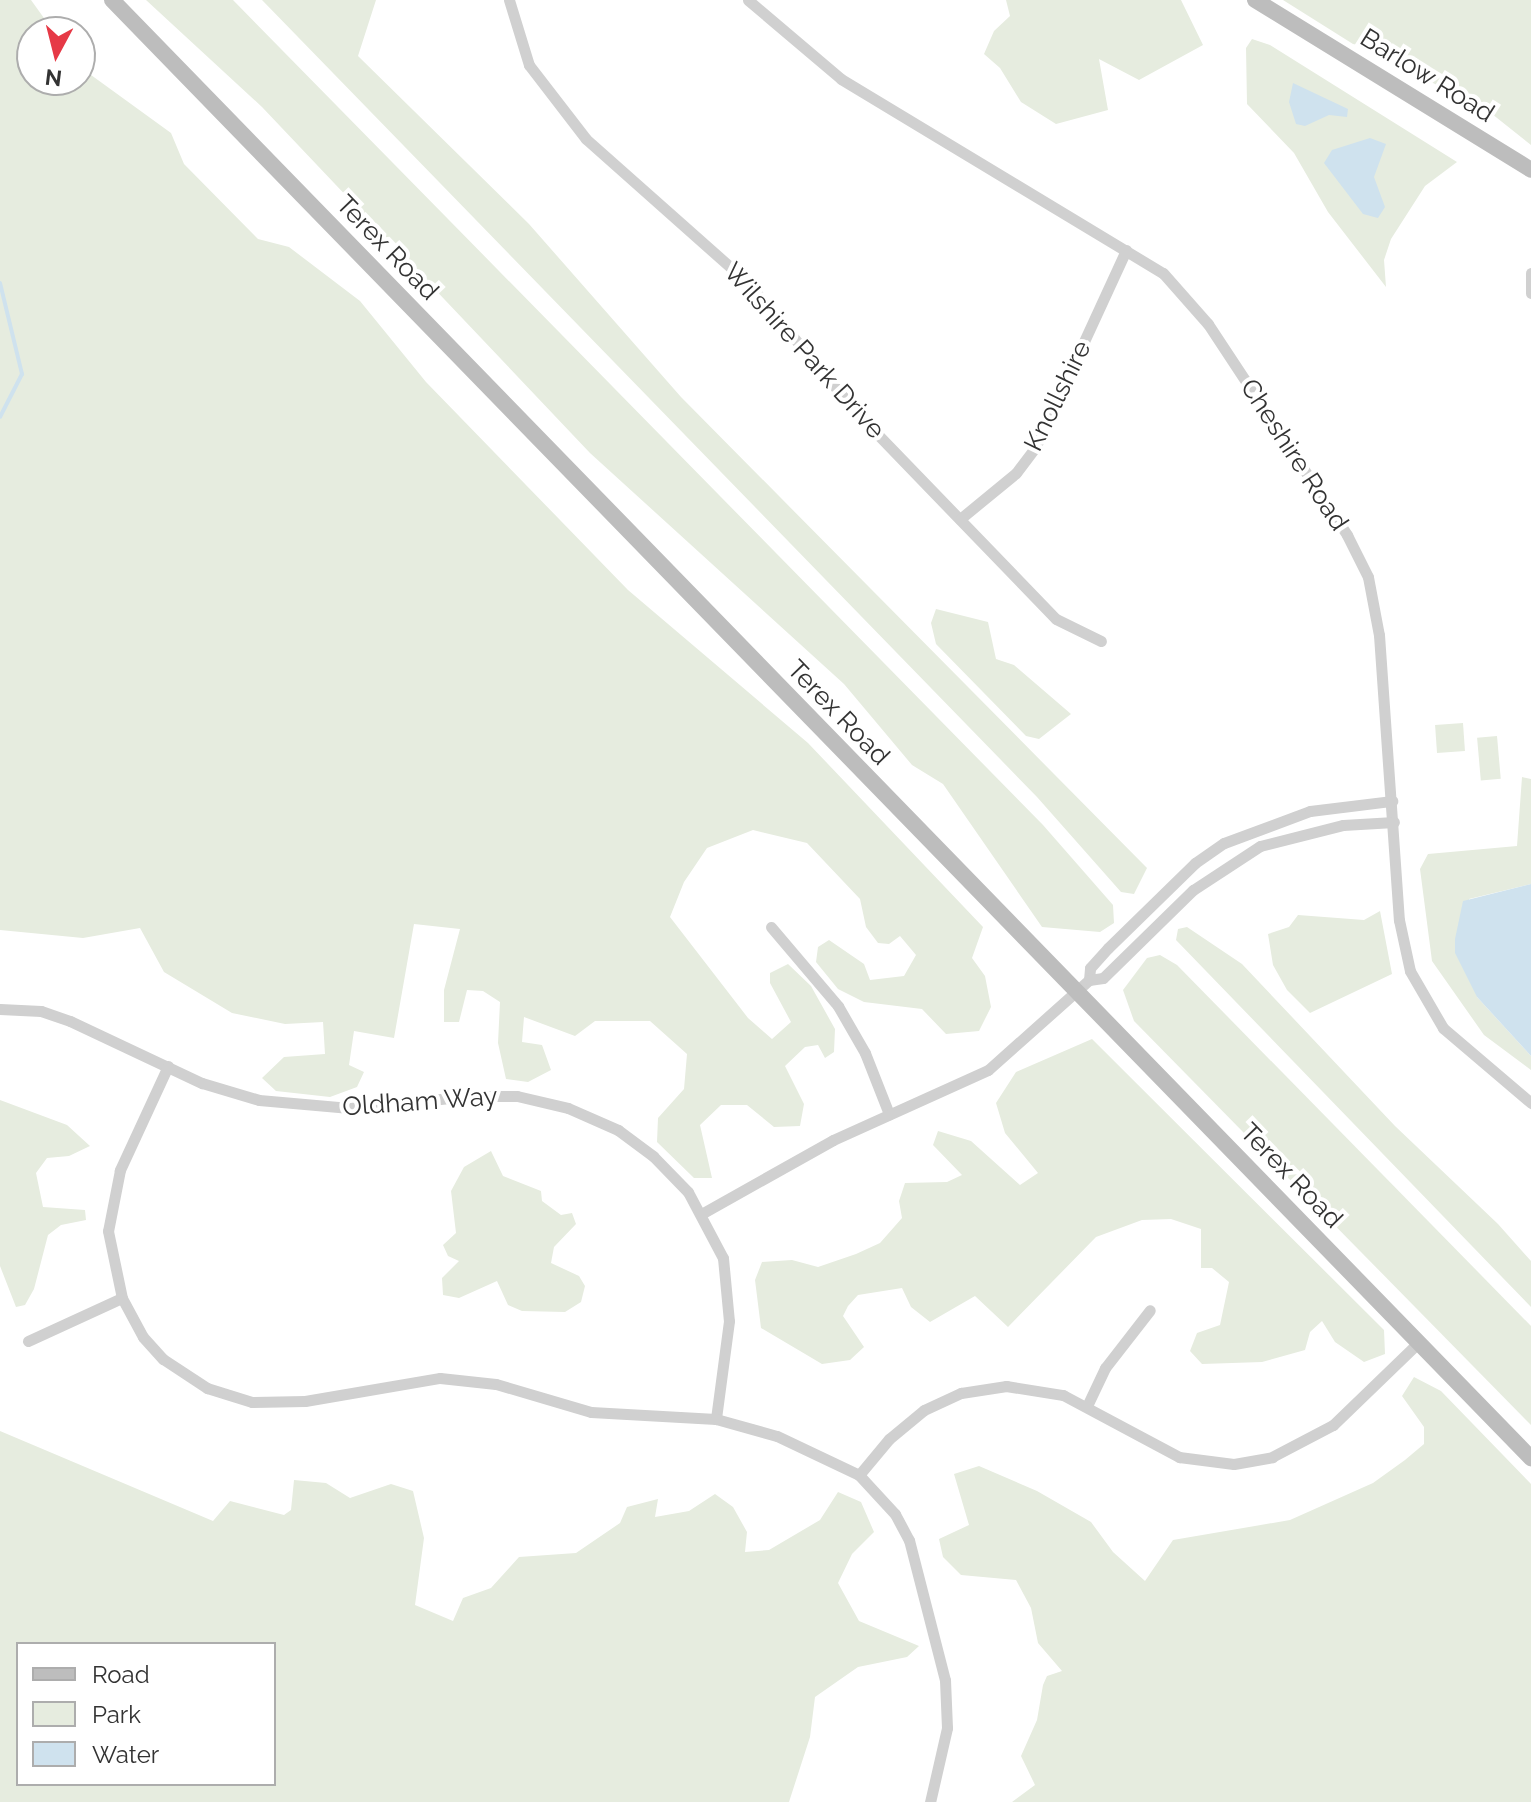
<!DOCTYPE html>
<html>
<head>
<meta charset="utf-8">
<style>
	body { margin:0 }
	#map { position:relative; width:1531px; height:1802px; overflow:hidden; background:#fff; font-family:Raleway,sans-serif }
	div>[style] { position:absolute }
	.green>* { inset:0; background:#e6ecdf; transform-origin:0 0 }
	.water>* { inset:0; background:#cfe2ee }
	.stream>* { height:4px; margin:-2px; padding:0 2px; transform-origin:2px; border-radius:2px; background:#cfe2ee }
	.street>* { height:11px; margin:-5.5px; padding:0 5.5px; transform-origin:5.5px; border-radius:5.5px; background:#d0d0d0 }
	.secondary>* { height:16px; margin:-8px; padding:0 8px; transform-origin:8px; border-radius:8px; background:#bdbdbd }
	span { translate:-50% -50%; white-space:nowrap; text-align:center; line-height:1.15; -webkit-text-stroke:8px #fff; paint-order:stroke }
	.street-label { font-size:26px; color:#333 }
	.legend { position:absolute; left:16px; top:1642px; width:260px; height:144px; box-sizing:border-box; background:#fff; border:2px solid #adadad; margin:0; padding:10px 14px; list-style:none; font-size:24px; color:#333 }
	.legend li { display:flex; align-items:center; gap:16px; height:40px }
	.legend b { width:40px; border:2px solid #adadad }
	.north { position:absolute; left:16px; top:16px; width:80px; height:80px; box-sizing:border-box; background:#fff; border:2px solid #adadad; border-radius:50%; rotate:187deg; font-size:22px; font-weight:700; line-height:32px; text-align:center; color:#333 }
	.north::after { content:''; display:block; margin:auto; width:28px; height:36px; background:#e63946; clip-path:polygon(50% 0,100% 100%,50% 72%,0 100%) }
</style>
</head>
<body>
<div id="map">
	<div class="green">
		<div style="clip-path:polygon(0 0,31px 0,54px 32px,32px 32px,32px 80px,80px 80px,80px 67px,171px 133px,184px 164px,258px 239px,289px 247px,360px 301px,426px 382px,628px 590px,808px 743px,983px 927px,972px 958px,985px 976px,991px 1007px,979px 1031px,946px 1034px,922px 1009px,864px 1002px,838px 989px,816px 962px,818px 947px,829px 940px,864px 964px,870px 980px,904px 976px,916px 955px,900px 936px,889px 944px,878px 943px,866px 927px,860px 899px,807px 843px,753px 830px,707px 848px,684px 882px,670px 917px,748px 1018px,772px 1039px,791px 1022px,770px 983px,770px 973px,788px 964px,811px 986px,835px 1029px,834px 1052px,825px 1058px,818px 1045px,805px 1047px,785px 1066px,804px 1104px,800px 1126px,774px 1127px,747px 1105px,721px 1105px,700px 1125px,712px 1178px,694px 1178px,657px 1142px,658px 1118px,684px 1089px,687px 1054px,650px 1021px,595px 1021px,575px 1036px,524px 1017px,522px 1042px,542px 1045px,551px 1070px,528px 1082px,506px 1079px,498px 1043px,500px 1002px,483px 991px,467px 990px,459px 1022px,444px 1022px,444px 990px,460px 929px,414px 924px,394px 1038px,354px 1031px,349px 1065px,364px 1072px,357px 1087px,330px 1097px,276px 1091px,262px 1078px,284px 1057px,325px 1054px,323px 1022px,285px 1024px,232px 1013px,164px 972px,140px 928px,83px 938px,0 930px)"></div>
		<div style="clip-path:polygon(146px 0,233px 0,1043px 825px,1113px 905px,1114px 923px,1100px 932px,1042px 927px,943px 784px,912px 765px,844px 684px,590px 453px,262px 107px)"></div>
		<div style="clip-path:polygon(262px 0,376px 0,358px 56px,529px 224px,681px 397px,1147px 868px,1134px 894px,1121px 892px,1037px 797px)"></div>
		<div style="clip-path:polygon(1006px 0,1181px 0,1203px 45px,1139px 80px,1099px 59px,1108px 110px,1056px 124px,1021px 102px,1000px 68px,984px 54px,994px 31px,1010px 16px)"></div>
		<div style="clip-path:polygon(1283px 0,1531px 0,1531px 145px,1487px 110px,1423px 78px,1408px 56px,1353px 44px)"></div>
		<div style="clip-path:polygon(1252px 39px,1270px 45px,1457px 162px,1425px 186px,1391px 239px,1384px 260px,1386px 287px,1328px 212px,1294px 153px,1247px 104px,1246px 48px)"></div>
		<div style="clip-path:polygon(936px 609px,988px 622px,996px 659px,1014px 665px,1071px 714px,1039px 739px,1026px 736px,936px 644px,931px 623px)"></div>
		<div style="left:1463px;top:723px;width:28px;height:28px;rotate:86deg"></div>
		<div style="left:1497px;top:736px;width:43px;height:20px;rotate:85deg"></div>
		<div style="clip-path:polygon(1522px 777px,1531px 779px,1531px 884px,1469px 899px,1477px 997px,1531px 1056px,1531px 1070px,1484px 1035px,1432px 961px,1420px 869px,1428px 854px,1517px 846px)"></div>
		<div style="clip-path:polygon(1380px 911px,1392px 974px,1310px 1013px,1287px 990px,1273px 965px,1268px 934px,1289px 927px,1298px 915px,1364px 920px)"></div>
		<div style="clip-path:polygon(1187px 927px,1242px 964px,1395px 1126px,1498px 1224px,1531px 1261px,1531px 1307px,1176px 940px,1178px 929px)"></div>
		<div style="clip-path:polygon(1160px 955px,1177px 965px,1531px 1326px,1531px 1425px,1134px 1021px,1123px 990px,1147px 958px)"></div>
		<div style="clip-path:polygon(1092px 1039px,1384px 1330px,1385px 1354px,1364px 1362px,1335px 1342px,1322px 1321px,1310px 1332px,1305px 1350px,1262px 1362px,1202px 1364px,1190px 1351px,1197px 1333px,1220px 1325px,1229px 1282px,1212px 1268px,1201px 1268px,1201px 1229px,1171px 1219px,1142px 1220px,1096px 1237px,1008px 1327px,975px 1296px,930px 1322px,911px 1307px,902px 1288px,858px 1295px,848px 1306px,843px 1316px,864px 1347px,850px 1360px,822px 1364px,761px 1328px,755px 1280px,762px 1262px,792px 1260px,818px 1267px,856px 1254px,880px 1243px,902px 1218px,899px 1201px,905px 1183px,947px 1182px,962px 1175px,933px 1145px,938px 1131px,971px 1141px,1020px 1185px,1038px 1173px,1005px 1133px,996px 1103px,1016px 1072px)"></div>
		<div style="clip-path:polygon(0 1100px,67px 1125px,90px 1146px,69px 1156px,47px 1158px,36px 1173px,43px 1207px,85px 1210px,86px 1220px,61px 1225px,48px 1235px,34px 1289px,25px 1305px,16px 1307px,0 1266px)"></div>
		<div style="clip-path:polygon(491px 1151px,503px 1176px,541px 1191px,542px 1201px,561px 1215px,572px 1213px,576px 1224px,554px 1247px,551px 1263px,579px 1276px,585px 1286px,581px 1302px,565px 1312px,522px 1311px,508px 1305px,497px 1281px,459px 1298px,443px 1295px,442px 1278px,459px 1261px,448px 1256px,443px 1245px,456px 1233px,451px 1191px,464px 1167px)"></div>
		<div style="clip-path:polygon(1414px 1377px,1441px 1391px,1531px 1484px,1531px 1802px,1012px 1802px,1035px 1785px,1021px 1756px,1037px 1720px,1043px 1685px,1047px 1676px,1062px 1671px,1038px 1643px,1031px 1608px,1016px 1580px,961px 1575px,943px 1557px,939px 1539px,969px 1525px,954px 1474px,979px 1466px,1037px 1491px,1091px 1522px,1113px 1552px,1145px 1581px,1173px 1540px,1290px 1520px,1373px 1483px,1405px 1460px,1424px 1444px,1424px 1427px,1402px 1396px)"></div>
		<div style="clip-path:polygon(evenodd,0 1431px,213px 1521px,230px 1501px,284px 1515px,291px 1510px,294px 1480px,326px 1483px,350px 1498px,391px 1484px,413px 1491px,424px 1538px,415px 1605px,453px 1621px,463px 1598px,491px 1588px,519px 1557px,576px 1553px,620px 1523px,627px 1507px,658px 1499px,655px 1517px,689px 1511px,715px 1494px,733px 1507px,747px 1532px,745px 1552px,769px 1550px,820px 1520px,838px 1492px,861px 1502px,874px 1532px,852px 1554px,838px 1583px,859px 1621px,919px 1646px,907px 1657px,858px 1667px,815px 1697px,810px 1737px,789px 1802px,0 1802px,0 1431px,274px 1644px,274px 1784px,18px 1784px,18px 1644px,274px 1644px)"></div>
	</div>
	<div class="water">
		<div style="clip-path:polygon(1293px 83px,1348px 109px,1347px 117px,1329px 115px,1305px 126px,1296px 124px,1289px 102px)"></div>
		<div style="clip-path:polygon(1370px 138px,1386px 144px,1374px 177px,1385px 207px,1378px 218px,1363px 214px,1324px 163px,1332px 150px)"></div>
		<div style="clip-path:polygon(1531px 884px,1531px 1056px,1477px 997px,1455px 953px,1455px 939px,1463px 901px)"></div>
	</div>
	<div class="stream">
		<div style="left:0;top:283px;width:94px;rotate:76.4deg"></div>
		<div style="left:22px;top:374px;width:48px;rotate:117.1deg"></div>
	</div>
	<div class="street">
		<div style="left:509px;top:0;width:68px;rotate:72.9deg"></div>
		<div style="left:529px;top:65px;width:93px;rotate:52.4deg"></div>
		<div style="left:586px;top:139px;width:215px;rotate:41.6deg"></div>
		<div style="left:747px;top:282px;width:171px;rotate:50deg"></div>
		<div style="left:857px;top:413px;width:286px;rotate:46deg"></div>
		<div style="left:1056px;top:619px;width:50px;rotate:26.1deg"></div>
		<div style="left:748px;top:0;width:122px;rotate:40.3deg"></div>
		<div style="left:841px;top:79px;width:376px;rotate:31.1deg"></div>
		<div style="left:1163px;top:273px;width:68px;rotate:48.6deg"></div>
		<div style="left:1208px;top:324px;width:253px;rotate:56.6deg"></div>
		<div style="left:1347px;top:535px;width:47px;rotate:63.4deg"></div>
		<div style="left:1368px;top:577px;width:59px;rotate:79.3deg"></div>
		<div style="left:1379px;top:635px;width:286px;rotate:86deg"></div>
		<div style="left:1399px;top:920px;width:52px;rotate:77.8deg"></div>
		<div style="left:1410px;top:971px;width:66px;rotate:59.9deg"></div>
		<div style="left:1443px;top:1028px;width:116px;rotate:40.4deg"></div>
		<div style="left:1531px;top:273px;width:20px;rotate:90deg"></div>
		<div style="left:960px;top:519px;width:72px;rotate:-39.4deg"></div>
		<div style="left:1016px;top:473px;width:31px;rotate:-53deg"></div>
		<div style="left:1035px;top:448px;width:218px;rotate:-65.3deg"></div>
		<div style="left:771px;top:927px;width:104px;rotate:49.7deg"></div>
		<div style="left:838px;top:1006px;width:54px;rotate:60.1deg"></div>
		<div style="left:865px;top:1053px;width:66px;rotate:68.5deg"></div>
		<div style="left:1089px;top:980px;width:12px;rotate:-85deg"></div>
		<div style="left:1090px;top:968px;width:27px;rotate:-48deg"></div>
		<div style="left:1108px;top:948px;width:122px;rotate:-44.3deg"></div>
		<div style="left:1195px;top:863px;width:35px;rotate:-35deg"></div>
		<div style="left:1224px;top:843px;width:92px;rotate:-20.4deg"></div>
		<div style="left:1310px;top:811px;width:83px;rotate:-7deg"></div>
		<div style="left:0;top:1009px;width:41px;rotate:2.8deg"></div>
		<div style="left:41px;top:1011px;width:31px;rotate:19deg"></div>
		<div style="left:70px;top:1021px;width:146px;rotate:25.2deg"></div>
		<div style="left:202px;top:1083px;width:59px;rotate:16.6deg"></div>
		<div style="left:259px;top:1100px;width:91px;rotate:5deg"></div>
		<div style="left:350px;top:1108px;width:121px;rotate:-5.7deg"></div>
		<div style="left:470px;top:1096px;width:47px"></div>
		<div style="left:517px;top:1096px;width:52px;rotate:13.2deg"></div>
		<div style="left:568px;top:1108px;width:55px;rotate:23.7deg"></div>
		<div style="left:618px;top:1130px;width:44px;rotate:36.6deg"></div>
		<div style="left:653px;top:1156px;width:50px;rotate:45.8deg"></div>
		<div style="left:688px;top:1192px;width:75px;rotate:62.1deg"></div>
		<div style="left:723px;top:1258px;width:63px;rotate:84.6deg"></div>
		<div style="left:729px;top:1321px;width:99px;rotate:97.6deg"></div>
		<div style="left:168px;top:1066px;width:115px;rotate:114.8deg"></div>
		<div style="left:120px;top:1170px;width:62px;rotate:101.1deg"></div>
		<div style="left:108px;top:1231px;width:68px;rotate:78.2deg"></div>
		<div style="left:122px;top:1298px;width:44px;rotate:61.7deg"></div>
		<div style="left:143px;top:1337px;width:30px;rotate:48deg"></div>
		<div style="left:163px;top:1359px;width:53px;rotate:33.4deg"></div>
		<div style="left:207px;top:1388px;width:47px;rotate:17.3deg"></div>
		<div style="left:252px;top:1402px;width:53px;rotate:-1.1deg"></div>
		<div style="left:305px;top:1401px;width:137px;rotate:-9.7deg"></div>
		<div style="left:440px;top:1378px;width:56px;rotate:6.1deg"></div>
		<div style="left:496px;top:1384px;width:99px;rotate:16.4deg"></div>
		<div style="left:591px;top:1412px;width:125px;rotate:3.2deg"></div>
		<div style="left:716px;top:1419px;width:63px;rotate:15.6deg"></div>
		<div style="left:777px;top:1436px;width:91px;rotate:25.4deg"></div>
		<div style="left:859px;top:1475px;width:53px;rotate:47.3deg"></div>
		<div style="left:895px;top:1514px;width:30px;rotate:62deg"></div>
		<div style="left:909px;top:1540px;width:145px;rotate:75.6deg"></div>
		<div style="left:945px;top:1680px;width:48px;rotate:87.6deg"></div>
		<div style="left:947px;top:1728px;width:76px;rotate:102.9deg"></div>
		<div style="left:703px;top:1213px;width:149px;rotate:-29.3deg"></div>
		<div style="left:833px;top:1140px;width:170px;rotate:-24.3deg"></div>
		<div style="left:988px;top:1070px;width:135px;rotate:-41.7deg"></div>
		<div style="left:1089px;top:980px;width:14px;rotate:-8deg"></div>
		<div style="left:1103px;top:978px;width:126px;rotate:-44.4deg"></div>
		<div style="left:1193px;top:890px;width:80px;rotate:-33.3deg"></div>
		<div style="left:1260px;top:846px;width:86px;rotate:-14.2deg"></div>
		<div style="left:1343px;top:825px;width:51px;rotate:-3.4deg"></div>
		<div style="left:28px;top:1341px;width:103px;rotate:-24.6deg"></div>
		<div style="left:1087px;top:1406px;width:42px;rotate:-64.7deg"></div>
		<div style="left:1105px;top:1368px;width:73px;rotate:-52.2deg"></div>
		<div style="left:859px;top:1475px;width:47px;rotate:-50.2deg"></div>
		<div style="left:889px;top:1439px;width:45px;rotate:-39.6deg"></div>
		<div style="left:924px;top:1410px;width:41px;rotate:-24.7deg"></div>
		<div style="left:961px;top:1393px;width:46px;rotate:-8.8deg"></div>
		<div style="left:1006px;top:1386px;width:58px;rotate:9deg"></div>
		<div style="left:1063px;top:1395px;width:132px;rotate:28.1deg"></div>
		<div style="left:1179px;top:1457px;width:55px;rotate:7.3deg"></div>
		<div style="left:1234px;top:1464px;width:39px;rotate:-10deg"></div>
		<div style="left:1272px;top:1457px;width:69px;rotate:-27.7deg"></div>
		<div style="left:1333px;top:1425px;width:118px;rotate:-44deg"></div>
	</div>
	<div class="secondary">
		<div style="left:112px;top:0;width:2035px;rotate:45.78deg"></div>
		<div style="left:1255px;top:0;width:324px;rotate:31.6deg"></div>
	</div>
	<div class="street-label">
		<span style="left:1427px;top:76px;rotate:32deg">Barlow Road</span>
		<span style="left:387px;top:248px;rotate:46deg">Terex Road</span>
		<span style="left:804px;top:351px;rotate:48deg">Wilshire Park Drive</span>
		<span style="left:1058px;top:396px;rotate:-64deg">Knollshire</span>
		<span style="left:1294px;top:455px;rotate:57deg">Cheshire Road</span>
		<span style="left:838px;top:713px;rotate:46deg">Terex Road</span>
		<span style="left:420px;top:1102px;rotate:-4deg">Oldham Way</span>
		<span style="left:1291px;top:1176px;rotate:46deg">Terex Road</span>
	</div>
	<ul class="legend">
	<li><b style="height:10px;background:#bdbdbd"></b>Road</li>
	<li><b style="height:22px;background:#e6ecdf"></b>Park</li>
	<li><b style="height:22px;background:#cfe2ee"></b>Water</li>
	</ul>
	<div class="north">N</div>
</div>
</body>
</html>
